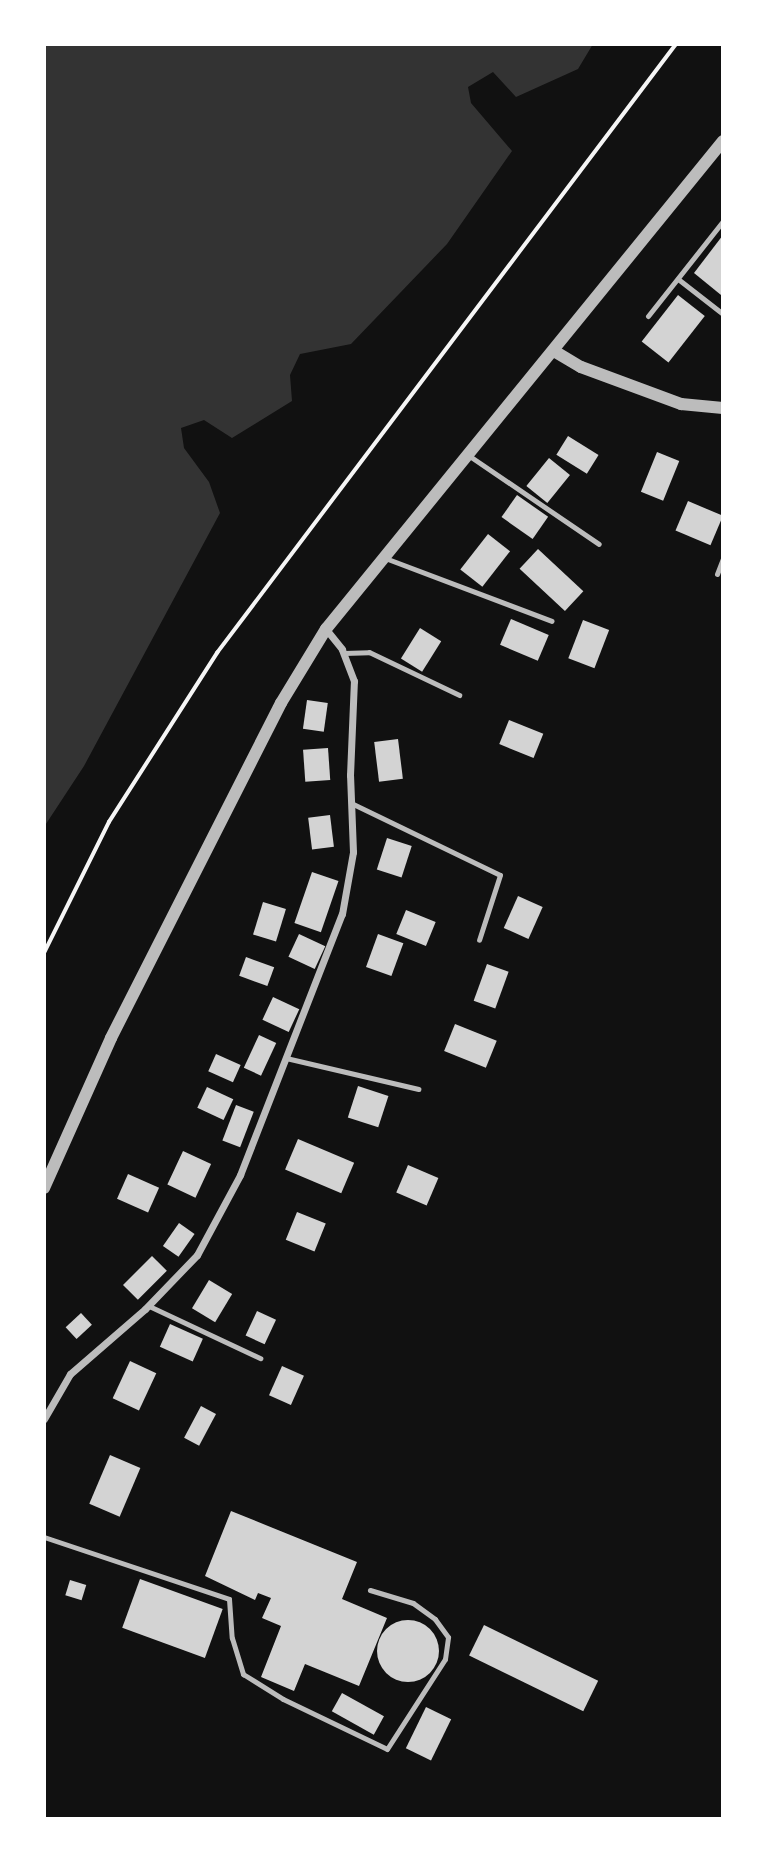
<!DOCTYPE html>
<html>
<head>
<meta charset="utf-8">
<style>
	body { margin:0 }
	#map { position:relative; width:767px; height:1863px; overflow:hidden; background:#111; font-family:"Libre Baskerville",serif }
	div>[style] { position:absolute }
	.water>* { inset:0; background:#333 }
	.building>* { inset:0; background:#d3d3d3; transform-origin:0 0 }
	.round { border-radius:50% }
	.path>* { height:3.5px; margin:-1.75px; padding:0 1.75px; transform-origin:1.75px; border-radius:1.75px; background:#f5f5f5 }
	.service>* { height:5px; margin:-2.5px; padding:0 2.5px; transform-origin:2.5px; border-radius:2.5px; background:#bcbcbc }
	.minor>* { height:7px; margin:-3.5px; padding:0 3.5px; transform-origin:3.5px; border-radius:3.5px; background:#bcbcbc }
	.tertiary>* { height:12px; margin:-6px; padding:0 6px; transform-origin:6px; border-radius:6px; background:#bcbcbc }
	span { translate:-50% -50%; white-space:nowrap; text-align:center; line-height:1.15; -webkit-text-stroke:7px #fff; paint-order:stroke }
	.frame { position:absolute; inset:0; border:46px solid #fff; pointer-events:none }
</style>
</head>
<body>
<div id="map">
	<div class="water">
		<div style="clip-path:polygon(44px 44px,593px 44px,578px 69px,516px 97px,493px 72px,468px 87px,471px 103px,512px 151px,447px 244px,351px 344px,300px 354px,290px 375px,292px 401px,232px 438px,204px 420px,181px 428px,184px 448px,209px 482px,220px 513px,84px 766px,44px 827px)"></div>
	</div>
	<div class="building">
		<div style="clip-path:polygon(723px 235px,723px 292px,721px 295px,694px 273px)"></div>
		<div style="left:678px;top:295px;width:34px;height:59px;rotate:38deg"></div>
		<div style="left:568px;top:436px;width:36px;height:22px;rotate:32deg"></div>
		<div style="left:657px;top:452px;width:24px;height:43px;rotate:22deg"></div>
		<div style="left:549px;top:458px;width:27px;height:36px;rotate:39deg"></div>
		<div style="left:517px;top:495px;width:38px;height:27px;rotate:35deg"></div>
		<div style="left:688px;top:501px;width:38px;height:32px;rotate:23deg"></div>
		<div style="left:488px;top:534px;width:28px;height:45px;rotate:38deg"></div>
		<div style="left:538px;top:549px;width:62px;height:27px;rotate:43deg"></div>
		<div style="left:511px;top:619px;width:41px;height:28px;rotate:23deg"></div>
		<div style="left:583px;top:620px;width:28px;height:41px;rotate:21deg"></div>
		<div style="left:420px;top:628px;width:25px;height:36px;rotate:32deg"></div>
		<div style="left:307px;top:700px;width:21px;height:29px;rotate:8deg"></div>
		<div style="left:509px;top:720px;width:37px;height:26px;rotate:22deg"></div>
		<div style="left:398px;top:739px;width:40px;height:24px;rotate:83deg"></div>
		<div style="left:328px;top:748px;width:32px;height:25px;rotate:86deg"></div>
		<div style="left:330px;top:815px;width:32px;height:22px;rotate:83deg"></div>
		<div style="left:387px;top:838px;width:26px;height:33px;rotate:18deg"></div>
		<div style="left:312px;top:872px;width:28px;height:54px;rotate:19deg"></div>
		<div style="left:518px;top:896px;width:27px;height:35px;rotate:24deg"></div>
		<div style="left:263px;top:902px;width:24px;height:34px;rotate:17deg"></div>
		<div style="left:406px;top:910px;width:32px;height:26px;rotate:22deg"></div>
		<div style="left:299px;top:934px;width:29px;height:25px;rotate:25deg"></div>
		<div style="left:378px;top:934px;width:27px;height:35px;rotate:20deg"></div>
		<div style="left:246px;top:957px;width:30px;height:20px;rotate:20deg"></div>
		<div style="left:487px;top:964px;width:23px;height:39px;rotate:20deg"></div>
		<div style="left:273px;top:997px;width:29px;height:25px;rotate:25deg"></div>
		<div style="left:455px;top:1024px;width:45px;height:29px;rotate:22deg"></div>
		<div style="left:259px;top:1035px;width:19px;height:36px;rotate:25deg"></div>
		<div style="left:216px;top:1054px;width:27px;height:19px;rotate:24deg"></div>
		<div style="left:358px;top:1086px;width:32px;height:33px;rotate:18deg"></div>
		<div style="left:207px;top:1087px;width:29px;height:23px;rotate:25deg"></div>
		<div style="left:236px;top:1105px;width:19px;height:38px;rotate:21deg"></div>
		<div style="left:298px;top:1139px;width:61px;height:33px;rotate:23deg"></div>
		<div style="left:183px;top:1151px;width:31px;height:37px;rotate:25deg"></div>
		<div style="left:408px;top:1165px;width:33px;height:30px;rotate:23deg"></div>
		<div style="left:128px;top:1174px;width:34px;height:27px;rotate:24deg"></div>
		<div style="left:297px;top:1212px;width:31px;height:30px;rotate:22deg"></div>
		<div style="left:179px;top:1223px;width:19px;height:28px;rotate:35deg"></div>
		<div style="left:152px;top:1256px;width:21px;height:41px;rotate:45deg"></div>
		<div style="left:209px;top:1280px;width:27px;height:33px;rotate:31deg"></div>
		<div style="left:257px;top:1311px;width:21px;height:27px;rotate:25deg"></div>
		<div style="left:81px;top:1313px;width:16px;height:21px;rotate:47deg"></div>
		<div style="left:170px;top:1324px;width:36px;height:25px;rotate:24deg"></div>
		<div style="left:130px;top:1361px;width:29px;height:41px;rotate:25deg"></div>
		<div style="left:282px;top:1366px;width:24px;height:32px;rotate:24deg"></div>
		<div style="left:201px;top:1406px;width:17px;height:36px;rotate:28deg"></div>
		<div style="left:110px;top:1455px;width:33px;height:53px;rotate:23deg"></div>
		<div style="clip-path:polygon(231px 1511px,357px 1562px,342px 1599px,387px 1618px,359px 1686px,305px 1664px,294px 1691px,261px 1677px,281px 1626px,262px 1618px,271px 1598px,258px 1593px,255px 1600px,205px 1576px)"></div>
		<div style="left:140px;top:1579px;width:88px;height:52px;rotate:20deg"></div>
		<div style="left:70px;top:1580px;width:17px;height:16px;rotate:17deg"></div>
		<div class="round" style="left:377px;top:1620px;width:62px;height:62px"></div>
		<div style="left:484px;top:1625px;width:127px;height:34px;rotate:26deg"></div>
		<div style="left:342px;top:1693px;width:48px;height:21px;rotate:29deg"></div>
		<div style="left:426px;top:1707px;width:28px;height:46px;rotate:26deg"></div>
	</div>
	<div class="path">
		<div style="left:44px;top:953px;width:146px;rotate:-63.6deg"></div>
		<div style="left:109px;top:822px;width:201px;rotate:-57.4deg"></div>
		<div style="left:217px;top:653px;width:763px;rotate:-52.99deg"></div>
	</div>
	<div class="service">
		<div style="left:678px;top:279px;width:57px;rotate:37.9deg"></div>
		<div style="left:648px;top:316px;width:121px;rotate:-51.7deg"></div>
		<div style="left:468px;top:455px;width:158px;rotate:34.2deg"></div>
		<div style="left:385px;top:558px;width:178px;rotate:20.7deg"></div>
		<div style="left:717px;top:574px;width:17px;rotate:-69deg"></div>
		<div style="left:344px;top:653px;width:25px;rotate:-2deg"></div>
		<div style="left:369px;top:652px;width:100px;rotate:25.5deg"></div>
		<div style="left:351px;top:803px;width:165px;rotate:25.8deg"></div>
		<div style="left:500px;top:875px;width:68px;rotate:107.9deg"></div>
		<div style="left:286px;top:1058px;width:136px;rotate:13.2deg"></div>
		<div style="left:149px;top:1306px;width:123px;rotate:25.1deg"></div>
		<div style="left:44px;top:1537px;width:195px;rotate:18.5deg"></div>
		<div style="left:229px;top:1599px;width:39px;rotate:86deg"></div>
		<div style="left:232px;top:1638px;width:38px;rotate:73deg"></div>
		<div style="left:243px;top:1674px;width:47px;rotate:32deg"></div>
		<div style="left:283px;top:1699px;width:115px;rotate:25.7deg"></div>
		<div style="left:387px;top:1749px;width:107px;rotate:-57.2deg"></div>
		<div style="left:445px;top:1659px;width:22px;rotate:-82deg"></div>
		<div style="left:448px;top:1637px;width:22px;rotate:-126deg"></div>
		<div style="left:435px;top:1619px;width:27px;rotate:-144deg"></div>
		<div style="left:413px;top:1603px;width:45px;rotate:-163.2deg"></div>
	</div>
	<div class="minor">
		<div style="left:44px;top:1419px;width:52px;rotate:-60deg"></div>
		<div style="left:70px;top:1374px;width:99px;rotate:-40.9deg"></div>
		<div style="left:145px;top:1309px;width:75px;rotate:-46.1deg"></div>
		<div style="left:197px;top:1255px;width:91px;rotate:-61.7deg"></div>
		<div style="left:240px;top:1175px;width:280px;rotate:-68.7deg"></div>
		<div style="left:342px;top:914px;width:63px;rotate:-79.9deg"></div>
		<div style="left:353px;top:852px;width:77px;rotate:-92.2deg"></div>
		<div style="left:350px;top:775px;width:94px;rotate:-87.6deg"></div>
		<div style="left:354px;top:681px;width:34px;rotate:-111deg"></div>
		<div style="left:342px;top:649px;width:26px;rotate:-129deg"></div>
	</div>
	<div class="tertiary">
		<div style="left:554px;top:351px;width:31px;rotate:31deg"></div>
		<div style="left:581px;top:367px;width:107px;rotate:20.3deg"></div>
		<div style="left:681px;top:404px;width:42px;rotate:5.4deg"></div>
		<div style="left:44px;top:1188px;width:164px;rotate:-65.9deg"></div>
		<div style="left:111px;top:1038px;width:376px;rotate:-63.1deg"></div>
		<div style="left:281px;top:703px;width:87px;rotate:-58.7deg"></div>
		<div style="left:326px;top:629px;width:629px;rotate:-50.87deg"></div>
	</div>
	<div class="frame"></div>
</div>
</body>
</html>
